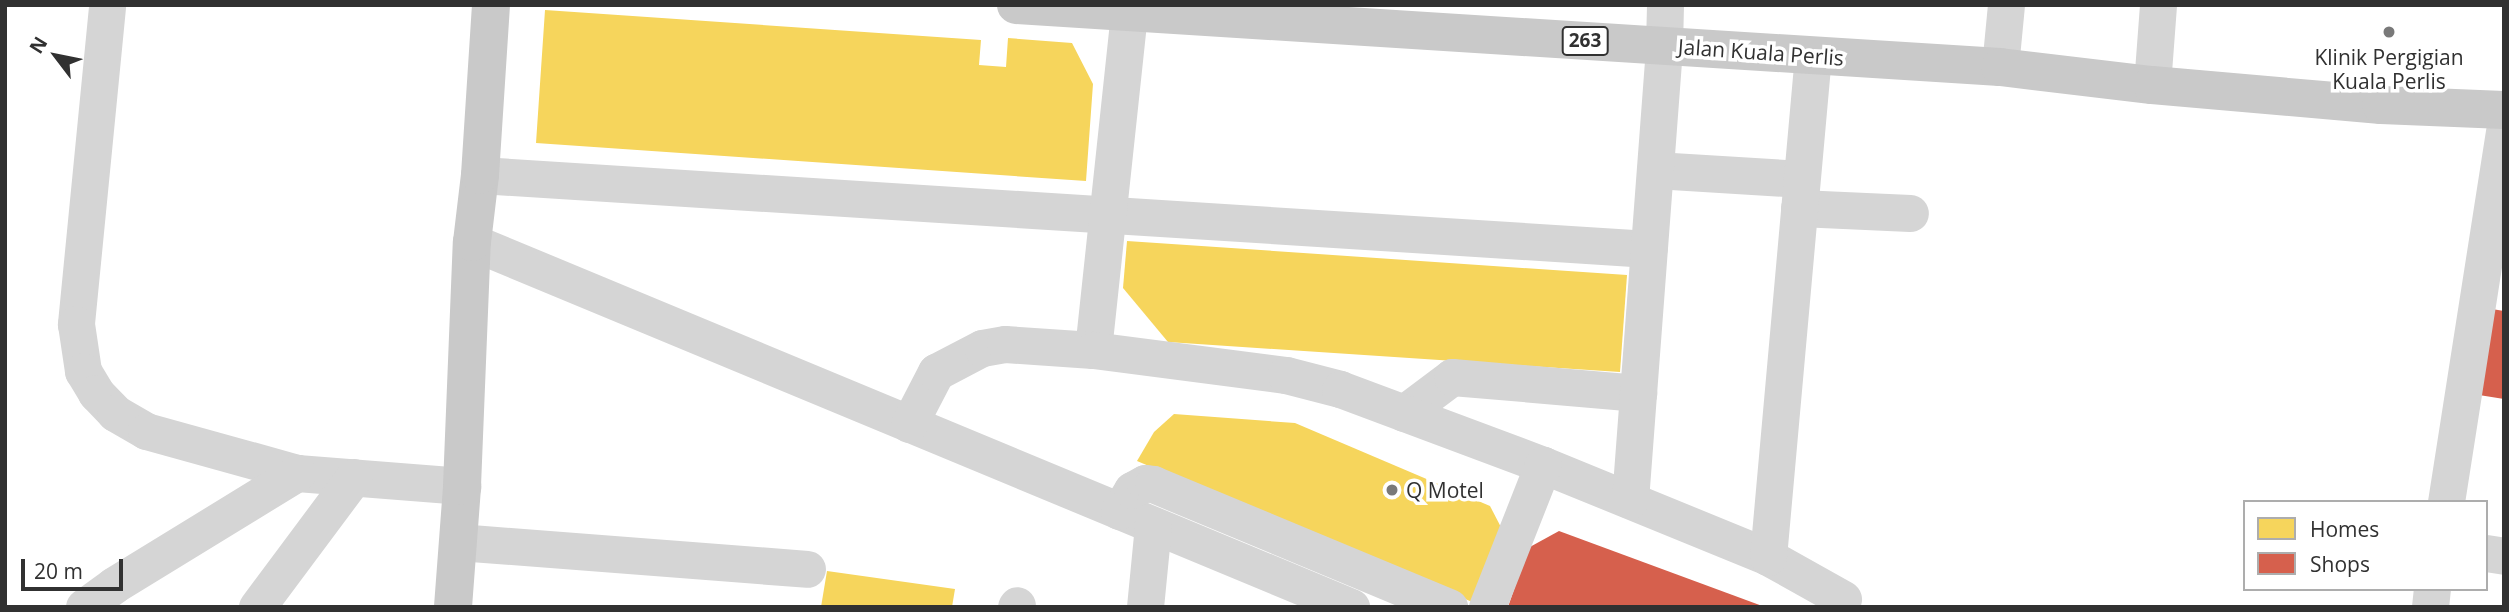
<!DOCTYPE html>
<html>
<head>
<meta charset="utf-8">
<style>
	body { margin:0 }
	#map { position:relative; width:2509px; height:612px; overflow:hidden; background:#fff; font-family:"Open Sans",sans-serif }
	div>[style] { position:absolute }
	.homes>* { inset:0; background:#f6d55c }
	.shops>* { inset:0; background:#d6604d }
	.minor>* { height:37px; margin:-18.5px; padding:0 18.5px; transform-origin:18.5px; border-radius:18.5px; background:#d5d5d5 }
	.major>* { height:38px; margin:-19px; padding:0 19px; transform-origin:19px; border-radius:19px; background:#c9c9c9 }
	.dots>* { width:19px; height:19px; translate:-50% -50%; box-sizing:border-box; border:4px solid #fff; border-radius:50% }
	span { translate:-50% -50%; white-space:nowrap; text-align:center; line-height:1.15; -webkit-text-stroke:7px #fff; paint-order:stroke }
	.shield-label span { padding:2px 5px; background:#fff; border:2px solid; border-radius:5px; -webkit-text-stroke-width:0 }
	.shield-label { font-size:19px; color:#313131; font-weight:700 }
	.street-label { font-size:21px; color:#313131 }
	.poi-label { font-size:21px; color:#313131 }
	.left { translate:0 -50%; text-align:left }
	.frame { position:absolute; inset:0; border:7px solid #313131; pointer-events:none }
	.legend { position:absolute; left:2243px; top:500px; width:245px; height:91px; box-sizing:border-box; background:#fff; border:2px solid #adadad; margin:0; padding:9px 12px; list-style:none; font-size:21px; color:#313131 }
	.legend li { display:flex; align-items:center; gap:14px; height:35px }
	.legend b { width:35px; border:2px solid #adadad }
	.north { position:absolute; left:21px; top:21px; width:70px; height:70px; -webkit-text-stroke:5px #fff; paint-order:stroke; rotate:302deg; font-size:19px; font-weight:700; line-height:28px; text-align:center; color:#313131 }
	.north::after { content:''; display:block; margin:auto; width:24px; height:32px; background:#313131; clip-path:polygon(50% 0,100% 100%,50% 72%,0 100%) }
	.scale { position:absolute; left:21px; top:559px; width:102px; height:32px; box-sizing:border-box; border:4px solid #313131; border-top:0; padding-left:9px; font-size:21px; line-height:24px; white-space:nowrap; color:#313131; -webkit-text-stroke:5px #fff; paint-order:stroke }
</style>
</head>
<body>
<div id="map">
	<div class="homes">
		<div style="clip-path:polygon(545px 10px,981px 40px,979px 65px,1006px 67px,1008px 38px,1072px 43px,1093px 84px,1086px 181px,536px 143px)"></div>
		<div style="clip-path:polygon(1127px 241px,1627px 275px,1620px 372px,1168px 342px,1123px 288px)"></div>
		<div style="clip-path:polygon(1174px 414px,1295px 423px,1490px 506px,1504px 533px,1477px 604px,1137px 461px,1154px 432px)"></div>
		<div style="clip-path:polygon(827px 571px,955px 589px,952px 607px,821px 607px)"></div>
	</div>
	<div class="shops">
		<div style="clip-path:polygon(2492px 309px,2504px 311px,2504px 399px,2479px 395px)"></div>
		<div style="clip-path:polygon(1559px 531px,1765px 607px,1508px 607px,1528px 548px)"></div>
	</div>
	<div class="minor">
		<div style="left:107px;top:7px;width:319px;rotate:95.6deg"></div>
		<div style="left:76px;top:324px;width:48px;rotate:81.5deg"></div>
		<div style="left:83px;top:371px;width:26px;rotate:59deg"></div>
		<div style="left:96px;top:393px;width:28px;rotate:46deg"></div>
		<div style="left:115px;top:413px;width:36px;rotate:30deg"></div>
		<div style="left:146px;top:431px;width:157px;rotate:15.5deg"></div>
		<div style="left:297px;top:473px;width:166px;rotate:4.5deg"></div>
		<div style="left:2000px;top:67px;width:62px;rotate:-84.5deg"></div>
		<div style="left:2152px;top:85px;width:80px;rotate:-85.7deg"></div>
		<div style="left:1655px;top:170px;width:146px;rotate:3.5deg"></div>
		<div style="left:480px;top:175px;width:1171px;rotate:3.62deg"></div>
		<div style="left:1799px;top:208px;width:111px;rotate:2.6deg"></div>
		<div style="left:472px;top:242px;width:952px;rotate:22.55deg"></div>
		<div style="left:1093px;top:350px;width:347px;rotate:-83.9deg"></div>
		<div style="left:1404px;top:413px;width:60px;rotate:-36.9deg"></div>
		<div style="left:1452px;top:377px;width:187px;rotate:4.9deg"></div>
		<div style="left:909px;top:424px;width:59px;rotate:-62.6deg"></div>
		<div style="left:936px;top:372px;width:52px;rotate:-27.6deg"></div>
		<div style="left:982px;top:348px;width:23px;rotate:-10deg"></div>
		<div style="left:1005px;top:344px;width:88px;rotate:3.9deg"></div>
		<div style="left:1093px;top:350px;width:195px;rotate:7.4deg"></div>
		<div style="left:1286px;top:375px;width:56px;rotate:14.5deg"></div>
		<div style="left:1340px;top:389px;width:217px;rotate:20.5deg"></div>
		<div style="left:1543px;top:465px;width:243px;rotate:22.2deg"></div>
		<div style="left:1768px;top:557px;width:86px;rotate:29.2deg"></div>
		<div style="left:1630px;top:500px;width:455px;rotate:-85.7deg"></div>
		<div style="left:1664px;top:46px;width:41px;rotate:-88.6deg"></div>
		<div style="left:2446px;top:502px;width:376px;rotate:-81.1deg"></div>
		<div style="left:1119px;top:511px;width:25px;rotate:-58deg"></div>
		<div style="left:1132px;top:490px;width:15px;rotate:-28deg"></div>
		<div style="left:1145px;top:483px;width:8px;rotate:7deg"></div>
		<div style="left:1153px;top:484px;width:321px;rotate:22.6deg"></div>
		<div style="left:458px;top:542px;width:350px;rotate:4.4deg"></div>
		<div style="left:2486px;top:553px;width:18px;rotate:9deg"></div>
		<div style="left:1768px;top:557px;width:504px;rotate:-84.88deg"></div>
		<div style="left:84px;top:607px;width:37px;rotate:-36deg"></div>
		<div style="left:114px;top:585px;width:215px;rotate:-31.5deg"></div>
		<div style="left:257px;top:607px;width:162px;rotate:-53.3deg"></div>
		<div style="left:1016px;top:607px;width:2px;rotate:-63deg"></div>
		<div style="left:1145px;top:607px;width:82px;rotate:-84.4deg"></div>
		<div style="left:1487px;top:607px;width:153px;rotate:-68.5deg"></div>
		<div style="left:2430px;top:607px;width:18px;rotate:-84deg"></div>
	</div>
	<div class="major">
		<div style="left:1016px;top:5px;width:986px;rotate:3.61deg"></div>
		<div style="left:2000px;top:67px;width:153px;rotate:6.8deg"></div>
		<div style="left:2152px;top:85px;width:230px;rotate:5deg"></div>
		<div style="left:2381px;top:105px;width:123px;rotate:2.3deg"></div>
		<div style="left:453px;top:607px;width:121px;rotate:-85.7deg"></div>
		<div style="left:462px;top:486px;width:244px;rotate:-87.7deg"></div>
		<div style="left:472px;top:242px;width:67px;rotate:-83.2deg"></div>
		<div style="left:480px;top:175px;width:170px;rotate:-86.3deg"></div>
	</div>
	<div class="dots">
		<div style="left:2389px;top:32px;background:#797979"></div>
		<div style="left:1392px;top:490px;background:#797979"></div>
	</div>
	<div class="shield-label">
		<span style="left:1585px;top:41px">263</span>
	</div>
	<div class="street-label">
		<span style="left:1761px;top:52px;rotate:4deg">Jalan Kuala Perlis</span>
	</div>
	<div class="poi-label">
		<span style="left:2389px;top:69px">Klinik Pergigian<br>Kuala Perlis</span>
		<span class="left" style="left:1406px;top:490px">Q Motel</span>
	</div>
	<div class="frame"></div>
	<ul class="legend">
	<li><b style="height:19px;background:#f6d55c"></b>Homes</li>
	<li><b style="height:19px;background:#d6604d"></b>Shops</li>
	</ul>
	<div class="north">N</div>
	<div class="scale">20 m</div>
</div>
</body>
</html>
